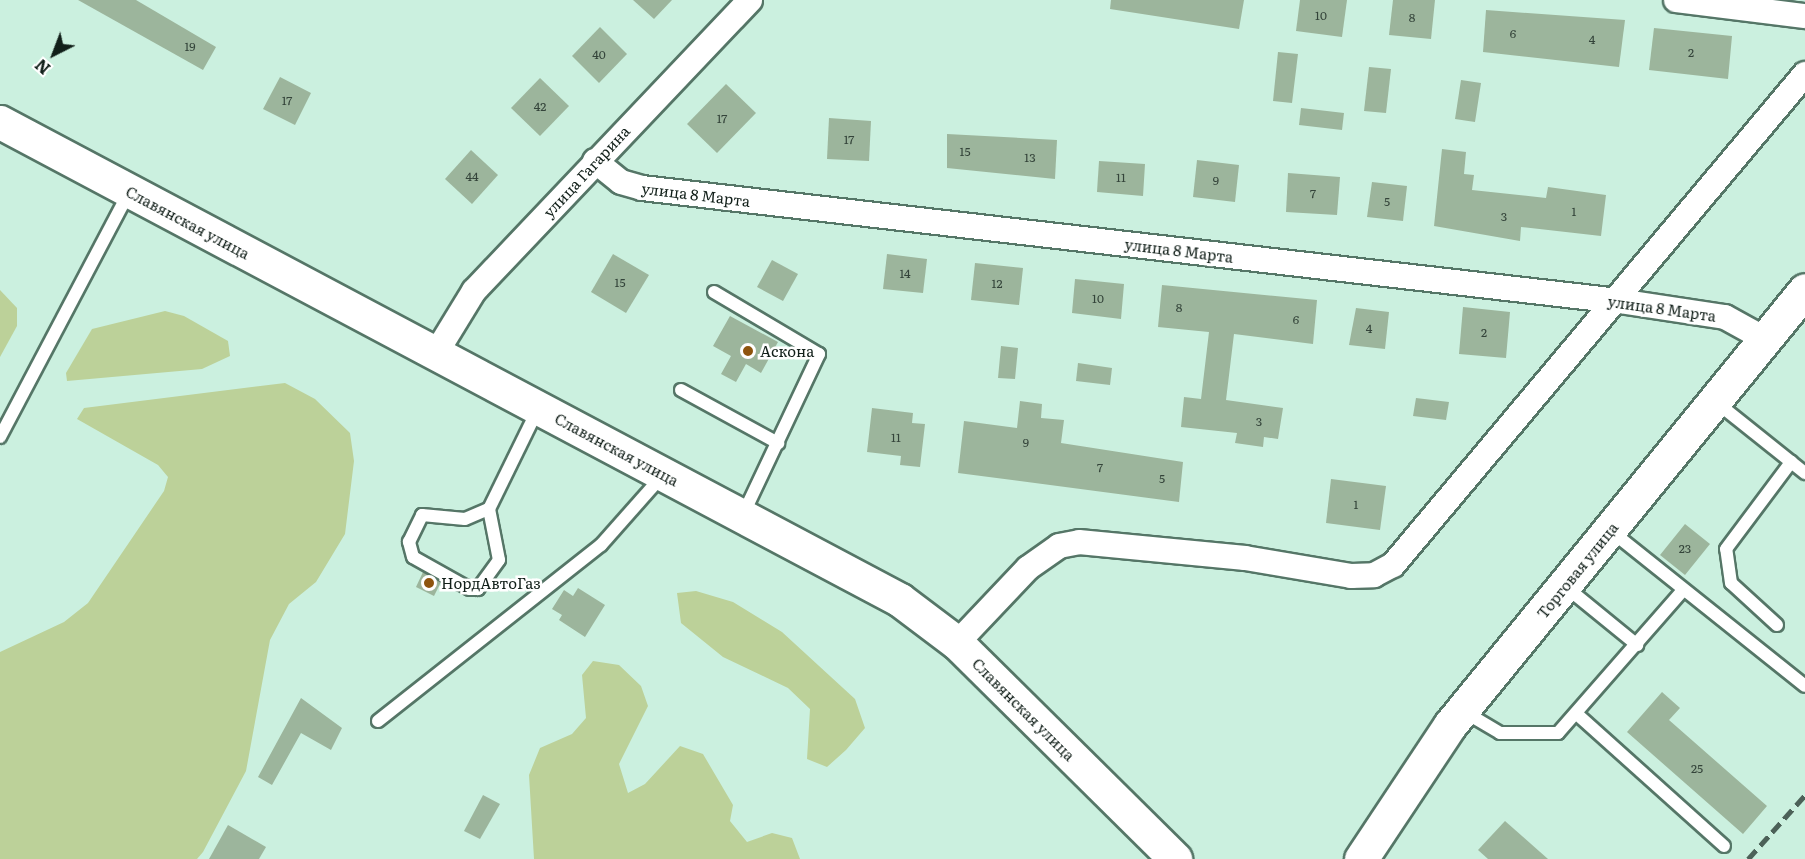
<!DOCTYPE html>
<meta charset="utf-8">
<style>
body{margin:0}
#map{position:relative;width:1805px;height:859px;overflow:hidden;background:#cbf0df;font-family:Literata,serif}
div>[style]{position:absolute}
.green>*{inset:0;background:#bcd199}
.building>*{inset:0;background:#9cb59c}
.roads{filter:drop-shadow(2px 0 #557667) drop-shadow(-2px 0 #557667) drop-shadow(0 2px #557667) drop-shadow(0 -2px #557667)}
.lane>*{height:12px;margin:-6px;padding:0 6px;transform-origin:6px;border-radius:6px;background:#fff}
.street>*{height:24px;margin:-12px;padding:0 12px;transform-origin:12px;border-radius:12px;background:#fff}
.secondary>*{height:33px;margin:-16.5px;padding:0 16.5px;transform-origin:16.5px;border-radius:16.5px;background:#fff}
.rail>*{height:4.5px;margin-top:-2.25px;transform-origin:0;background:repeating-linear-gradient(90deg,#4c6158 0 12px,transparent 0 18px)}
.dots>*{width:16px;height:16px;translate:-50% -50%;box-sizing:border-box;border:3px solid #fff;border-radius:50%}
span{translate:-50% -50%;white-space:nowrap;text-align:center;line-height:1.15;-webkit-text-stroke:5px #fff;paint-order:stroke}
.number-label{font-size:12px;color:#34443a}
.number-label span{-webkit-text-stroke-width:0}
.street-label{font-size:15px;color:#111f19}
.poi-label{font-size:15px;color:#111f19}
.left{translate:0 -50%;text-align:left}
.north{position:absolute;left:24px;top:24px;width:60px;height:60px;-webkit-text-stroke:4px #fff;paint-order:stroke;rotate:222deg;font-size:16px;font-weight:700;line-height:24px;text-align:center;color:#111f19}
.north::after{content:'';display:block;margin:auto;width:21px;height:27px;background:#111f19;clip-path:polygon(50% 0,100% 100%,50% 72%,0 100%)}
</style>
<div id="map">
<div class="green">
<i style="clip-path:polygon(0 290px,17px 308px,17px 326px,0 357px)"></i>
<i style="clip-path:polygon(165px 311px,184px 316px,228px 341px,230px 356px,202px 369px,67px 381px,66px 373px,92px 329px)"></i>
<i style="clip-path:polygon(285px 383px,315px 399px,350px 433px,354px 461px,345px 534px,316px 582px,289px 604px,270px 640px,246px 771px,203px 852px,197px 859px,0 859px,0 652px,64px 622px,88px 603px,164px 491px,168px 477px,158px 465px,77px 419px,84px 408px)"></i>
<i style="clip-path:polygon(696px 591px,733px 602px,782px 632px,855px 699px,865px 728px,846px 750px,827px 767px,807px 759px,810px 709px,788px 688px,723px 657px,681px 623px,677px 593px)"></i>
<i style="clip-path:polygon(593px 661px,619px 665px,641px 686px,648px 706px,619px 764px,628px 793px,645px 784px,680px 746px,703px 754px,733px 805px,730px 821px,747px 842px,772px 833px,792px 838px,800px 859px,534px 859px,529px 775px,540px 748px,572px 734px,586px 718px,582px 675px)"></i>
</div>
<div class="building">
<i style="clip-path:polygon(78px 0,136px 0,216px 47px,203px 70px)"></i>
<i style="clip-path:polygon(633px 0,672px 0,654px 19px)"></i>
<i style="clip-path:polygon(1111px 0,1244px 0,1239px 29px,1110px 9px)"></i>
<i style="clip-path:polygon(1300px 0,1347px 0,1342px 37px,1296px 31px)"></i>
<i style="clip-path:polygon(1393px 0,1435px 0,1431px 39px,1389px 35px)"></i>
<i style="clip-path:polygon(1486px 10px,1625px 20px,1619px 67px,1483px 52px)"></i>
<i style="clip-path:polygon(600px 27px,627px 54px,599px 83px,572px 56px)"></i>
<i style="clip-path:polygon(1654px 28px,1732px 36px,1728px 79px,1649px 70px)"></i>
<i style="clip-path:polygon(1278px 52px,1298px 54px,1292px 103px,1273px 101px)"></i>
<i style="clip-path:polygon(1369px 67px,1391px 69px,1386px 113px,1364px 111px)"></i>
<i style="clip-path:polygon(280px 77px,311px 93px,295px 125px,263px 109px)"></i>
<i style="clip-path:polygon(540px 78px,569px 106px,540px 136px,511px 108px)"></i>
<i style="clip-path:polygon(1461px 80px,1481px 83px,1475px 122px,1455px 119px)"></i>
<i style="clip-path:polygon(726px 84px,756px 113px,717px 153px,687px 124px)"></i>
<i style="clip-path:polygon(1301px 108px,1344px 113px,1342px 130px,1299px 125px)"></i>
<i style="clip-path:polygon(829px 118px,871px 121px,869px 161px,827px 159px)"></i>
<i style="clip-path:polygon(947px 134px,1057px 140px,1055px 179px,947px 168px)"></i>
<i style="clip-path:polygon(1442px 149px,1466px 152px,1464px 174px,1474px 175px,1472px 190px,1546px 198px,1548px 187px,1606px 195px,1601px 236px,1521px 227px,1520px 241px,1434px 226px)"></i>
<i style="clip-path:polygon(471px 150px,498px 175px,472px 204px,445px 179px)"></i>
<i style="clip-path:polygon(1197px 160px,1239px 165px,1235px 202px,1193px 197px)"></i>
<i style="clip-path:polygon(1099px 161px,1145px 164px,1143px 196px,1097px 192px)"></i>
<i style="clip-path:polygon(1288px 173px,1340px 177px,1337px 215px,1286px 212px)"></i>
<i style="clip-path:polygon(1372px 182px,1407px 186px,1403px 221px,1367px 217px)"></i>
<i style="clip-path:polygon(613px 254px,649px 275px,626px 313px,591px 292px)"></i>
<i style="clip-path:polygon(887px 254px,927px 259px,923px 293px,883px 289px)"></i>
<i style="clip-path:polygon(772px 260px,798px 274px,783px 301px,757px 287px)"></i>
<i style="clip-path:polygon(975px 263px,1023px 268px,1019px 305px,971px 300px)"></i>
<i style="clip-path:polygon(1075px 279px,1124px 284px,1121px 319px,1072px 313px)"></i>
<i style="clip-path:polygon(1162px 285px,1317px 300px,1313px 344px,1234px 334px,1226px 400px,1283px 408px,1278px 439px,1264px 437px,1263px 447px,1235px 443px,1237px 433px,1181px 427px,1184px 397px,1201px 399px,1209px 332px,1158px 327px)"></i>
<i style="clip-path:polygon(1463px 307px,1510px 312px,1506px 358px,1459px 354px)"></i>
<i style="clip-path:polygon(1356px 308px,1389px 312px,1385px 349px,1349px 345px)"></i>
<i style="clip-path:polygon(730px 316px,778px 342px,761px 373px,746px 364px,736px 382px,721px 374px,731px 356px,713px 346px)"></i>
<i style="clip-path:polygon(1001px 346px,1018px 348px,1015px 379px,998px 378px)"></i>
<i style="clip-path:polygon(1078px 363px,1112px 368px,1110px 385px,1076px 381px)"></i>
<i style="clip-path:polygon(1416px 398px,1449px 402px,1446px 420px,1413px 416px)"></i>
<i style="clip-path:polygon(1020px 401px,1042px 404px,1041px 418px,1064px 420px,1061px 443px,1183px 462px,1179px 502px,958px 473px,964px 421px,1017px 428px)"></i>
<i style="clip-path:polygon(872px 408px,913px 413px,912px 423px,925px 424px,920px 467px,900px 465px,901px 456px,867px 452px)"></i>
<i style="clip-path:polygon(1331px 479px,1386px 486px,1380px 530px,1326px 523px)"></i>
<i style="clip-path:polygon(1685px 524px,1710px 544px,1685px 575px,1660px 555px)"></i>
<i style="clip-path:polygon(423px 572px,441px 582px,434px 596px,416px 587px)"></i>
<i style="clip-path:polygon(578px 588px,605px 605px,585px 637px,559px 620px,562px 615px,552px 609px,564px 590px,573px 596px)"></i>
<i style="clip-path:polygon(1662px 692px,1680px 708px,1669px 720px,1767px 806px,1743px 834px,1627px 732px)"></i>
<i style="clip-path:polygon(301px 698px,342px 728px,331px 750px,301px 733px,272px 785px,258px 777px)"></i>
<i style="clip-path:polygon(483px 795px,500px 804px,480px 839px,464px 831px)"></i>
<i style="clip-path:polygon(1505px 821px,1548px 859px,1488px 859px,1478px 850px)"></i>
<i style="clip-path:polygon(228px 825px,266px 847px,259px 859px,209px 859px)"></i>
</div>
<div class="roads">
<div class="lane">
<i style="left:714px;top:292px;width:122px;rotate:30.6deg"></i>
<i style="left:819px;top:354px;width:178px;rotate:115.3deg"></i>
<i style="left:681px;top:390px;width:111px;rotate:28.7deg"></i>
<i style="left:1716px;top:402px;width:114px;rotate:38.6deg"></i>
<i style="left:0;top:437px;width:277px;rotate:-62.2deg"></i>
<i style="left:489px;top:509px;width:52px;rotate:78.9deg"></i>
<i style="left:499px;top:560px;width:36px;rotate:126deg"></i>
<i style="left:478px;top:589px;width:8px;rotate:180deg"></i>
<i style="left:470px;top:589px;width:65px;rotate:-150.7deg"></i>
<i style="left:413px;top:557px;width:16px;rotate:-105deg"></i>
<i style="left:409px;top:542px;width:30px;rotate:-64deg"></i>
<i style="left:422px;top:515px;width:43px;rotate:5.3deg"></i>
<i style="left:465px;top:519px;width:26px;rotate:-23deg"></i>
<i style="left:489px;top:509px;width:111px;rotate:-63.9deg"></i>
<i style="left:1611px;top:531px;width:248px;rotate:38.6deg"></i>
<i style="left:1566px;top:587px;width:92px;rotate:39.2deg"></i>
<i style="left:1777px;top:625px;width:62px;rotate:-137.6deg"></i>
<i style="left:1731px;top:583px;width:34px;rotate:-98deg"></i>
<i style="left:1726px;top:549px;width:109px;rotate:-53.2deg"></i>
<i style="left:1463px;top:711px;width:43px;rotate:30.7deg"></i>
<i style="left:1500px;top:733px;width:58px"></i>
<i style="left:1558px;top:733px;width:190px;rotate:-48.8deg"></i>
<i style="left:1578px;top:715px;width:196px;rotate:41.9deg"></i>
<i style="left:378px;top:721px;width:284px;rotate:-38.3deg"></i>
<i style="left:601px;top:545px;width:94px;rotate:-48.5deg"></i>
</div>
<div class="street">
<i style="left:1676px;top:0;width:130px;rotate:7.1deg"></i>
<i style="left:595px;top:161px;width:33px;rotate:39deg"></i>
<i style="left:621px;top:182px;width:22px;rotate:16deg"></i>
<i style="left:642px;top:188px;width:984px;rotate:6.6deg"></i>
<i style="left:1619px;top:301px;width:107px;rotate:8.6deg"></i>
<i style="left:1725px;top:317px;width:46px;rotate:28.8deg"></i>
<i style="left:436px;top:353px;width:73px;rotate:-58.5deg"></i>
<i style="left:474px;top:291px;width:401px;rotate:-46.5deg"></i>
<i style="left:957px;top:643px;width:103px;rotate:-46.6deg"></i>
<i style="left:1028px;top:568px;width:38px;rotate:-35deg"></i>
<i style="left:1059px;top:546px;width:20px;rotate:-11deg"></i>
<i style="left:1079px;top:542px;width:167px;rotate:5.5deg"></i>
<i style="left:1245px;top:558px;width:108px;rotate:9.6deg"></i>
<i style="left:1351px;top:576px;width:23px;rotate:-2deg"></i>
<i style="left:1374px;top:575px;width:21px;rotate:-28deg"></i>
<i style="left:1393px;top:565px;width:641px;rotate:-50deg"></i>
</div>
<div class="secondary">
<i style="left:0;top:122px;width:1019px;rotate:27.97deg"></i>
<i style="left:900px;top:600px;width:71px;rotate:37deg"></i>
<i style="left:957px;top:643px;width:307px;rotate:44.7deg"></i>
<i style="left:1361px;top:859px;width:161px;rotate:-56.4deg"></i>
<i style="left:1450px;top:725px;width:561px;rotate:-50.78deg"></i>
</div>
</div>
<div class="rail">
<i style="left:1748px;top:859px;width:86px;rotate:-48.3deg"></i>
</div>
<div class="dots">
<i style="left:748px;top:351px;background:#8e540e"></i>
<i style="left:429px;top:583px;background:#8e540e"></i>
</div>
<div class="number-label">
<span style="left:1321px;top:16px">10</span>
<span style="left:1412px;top:18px">8</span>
<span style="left:1513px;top:34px">6</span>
<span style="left:1592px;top:40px">4</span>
<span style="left:190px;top:47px">19</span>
<span style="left:1691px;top:53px">2</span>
<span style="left:599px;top:55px">40</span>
<span style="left:287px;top:101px">17</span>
<span style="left:540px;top:107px">42</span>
<span style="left:722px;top:119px">17</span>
<span style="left:849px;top:140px">17</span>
<span style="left:965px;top:152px">15</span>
<span style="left:1030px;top:158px">13</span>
<span style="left:472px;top:177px">44</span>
<span style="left:1121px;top:178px">11</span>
<span style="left:1216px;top:181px">9</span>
<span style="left:1313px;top:194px">7</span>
<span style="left:1387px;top:202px">5</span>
<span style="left:1574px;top:212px">1</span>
<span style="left:1504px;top:217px">3</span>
<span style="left:905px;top:274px">14</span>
<span style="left:620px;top:283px">15</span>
<span style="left:997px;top:284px">12</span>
<span style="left:1098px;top:299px">10</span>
<span style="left:1179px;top:308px">8</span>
<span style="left:1296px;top:320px">6</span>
<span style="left:1369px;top:329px">4</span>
<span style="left:1484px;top:333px">2</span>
<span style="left:1259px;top:422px">3</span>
<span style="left:896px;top:438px">11</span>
<span style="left:1026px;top:443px">9</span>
<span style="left:1100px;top:468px">7</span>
<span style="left:1162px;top:479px">5</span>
<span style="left:1356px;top:505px">1</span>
<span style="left:1685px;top:549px">23</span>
<span style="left:1697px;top:769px">25</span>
</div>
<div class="street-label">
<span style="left:586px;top:171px;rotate:-47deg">улица Гагарина</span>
<span style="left:696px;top:194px;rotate:7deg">улица 8 Марта</span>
<span style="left:188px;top:222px;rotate:28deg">Славянская улица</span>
<span style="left:1179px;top:250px;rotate:7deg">улица 8 Марта</span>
<span style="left:1662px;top:308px;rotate:8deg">улица 8 Марта</span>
<span style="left:617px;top:449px;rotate:28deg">Славянская улица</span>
<span style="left:1577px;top:570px;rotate:-51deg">Торговая улица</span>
<span style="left:1024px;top:709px;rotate:45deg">Славянская улица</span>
</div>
<div class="poi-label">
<span class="left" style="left:760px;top:351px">Аскона</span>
<span class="left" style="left:441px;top:583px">НордАвтоГаз</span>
</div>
<div class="north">N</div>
</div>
